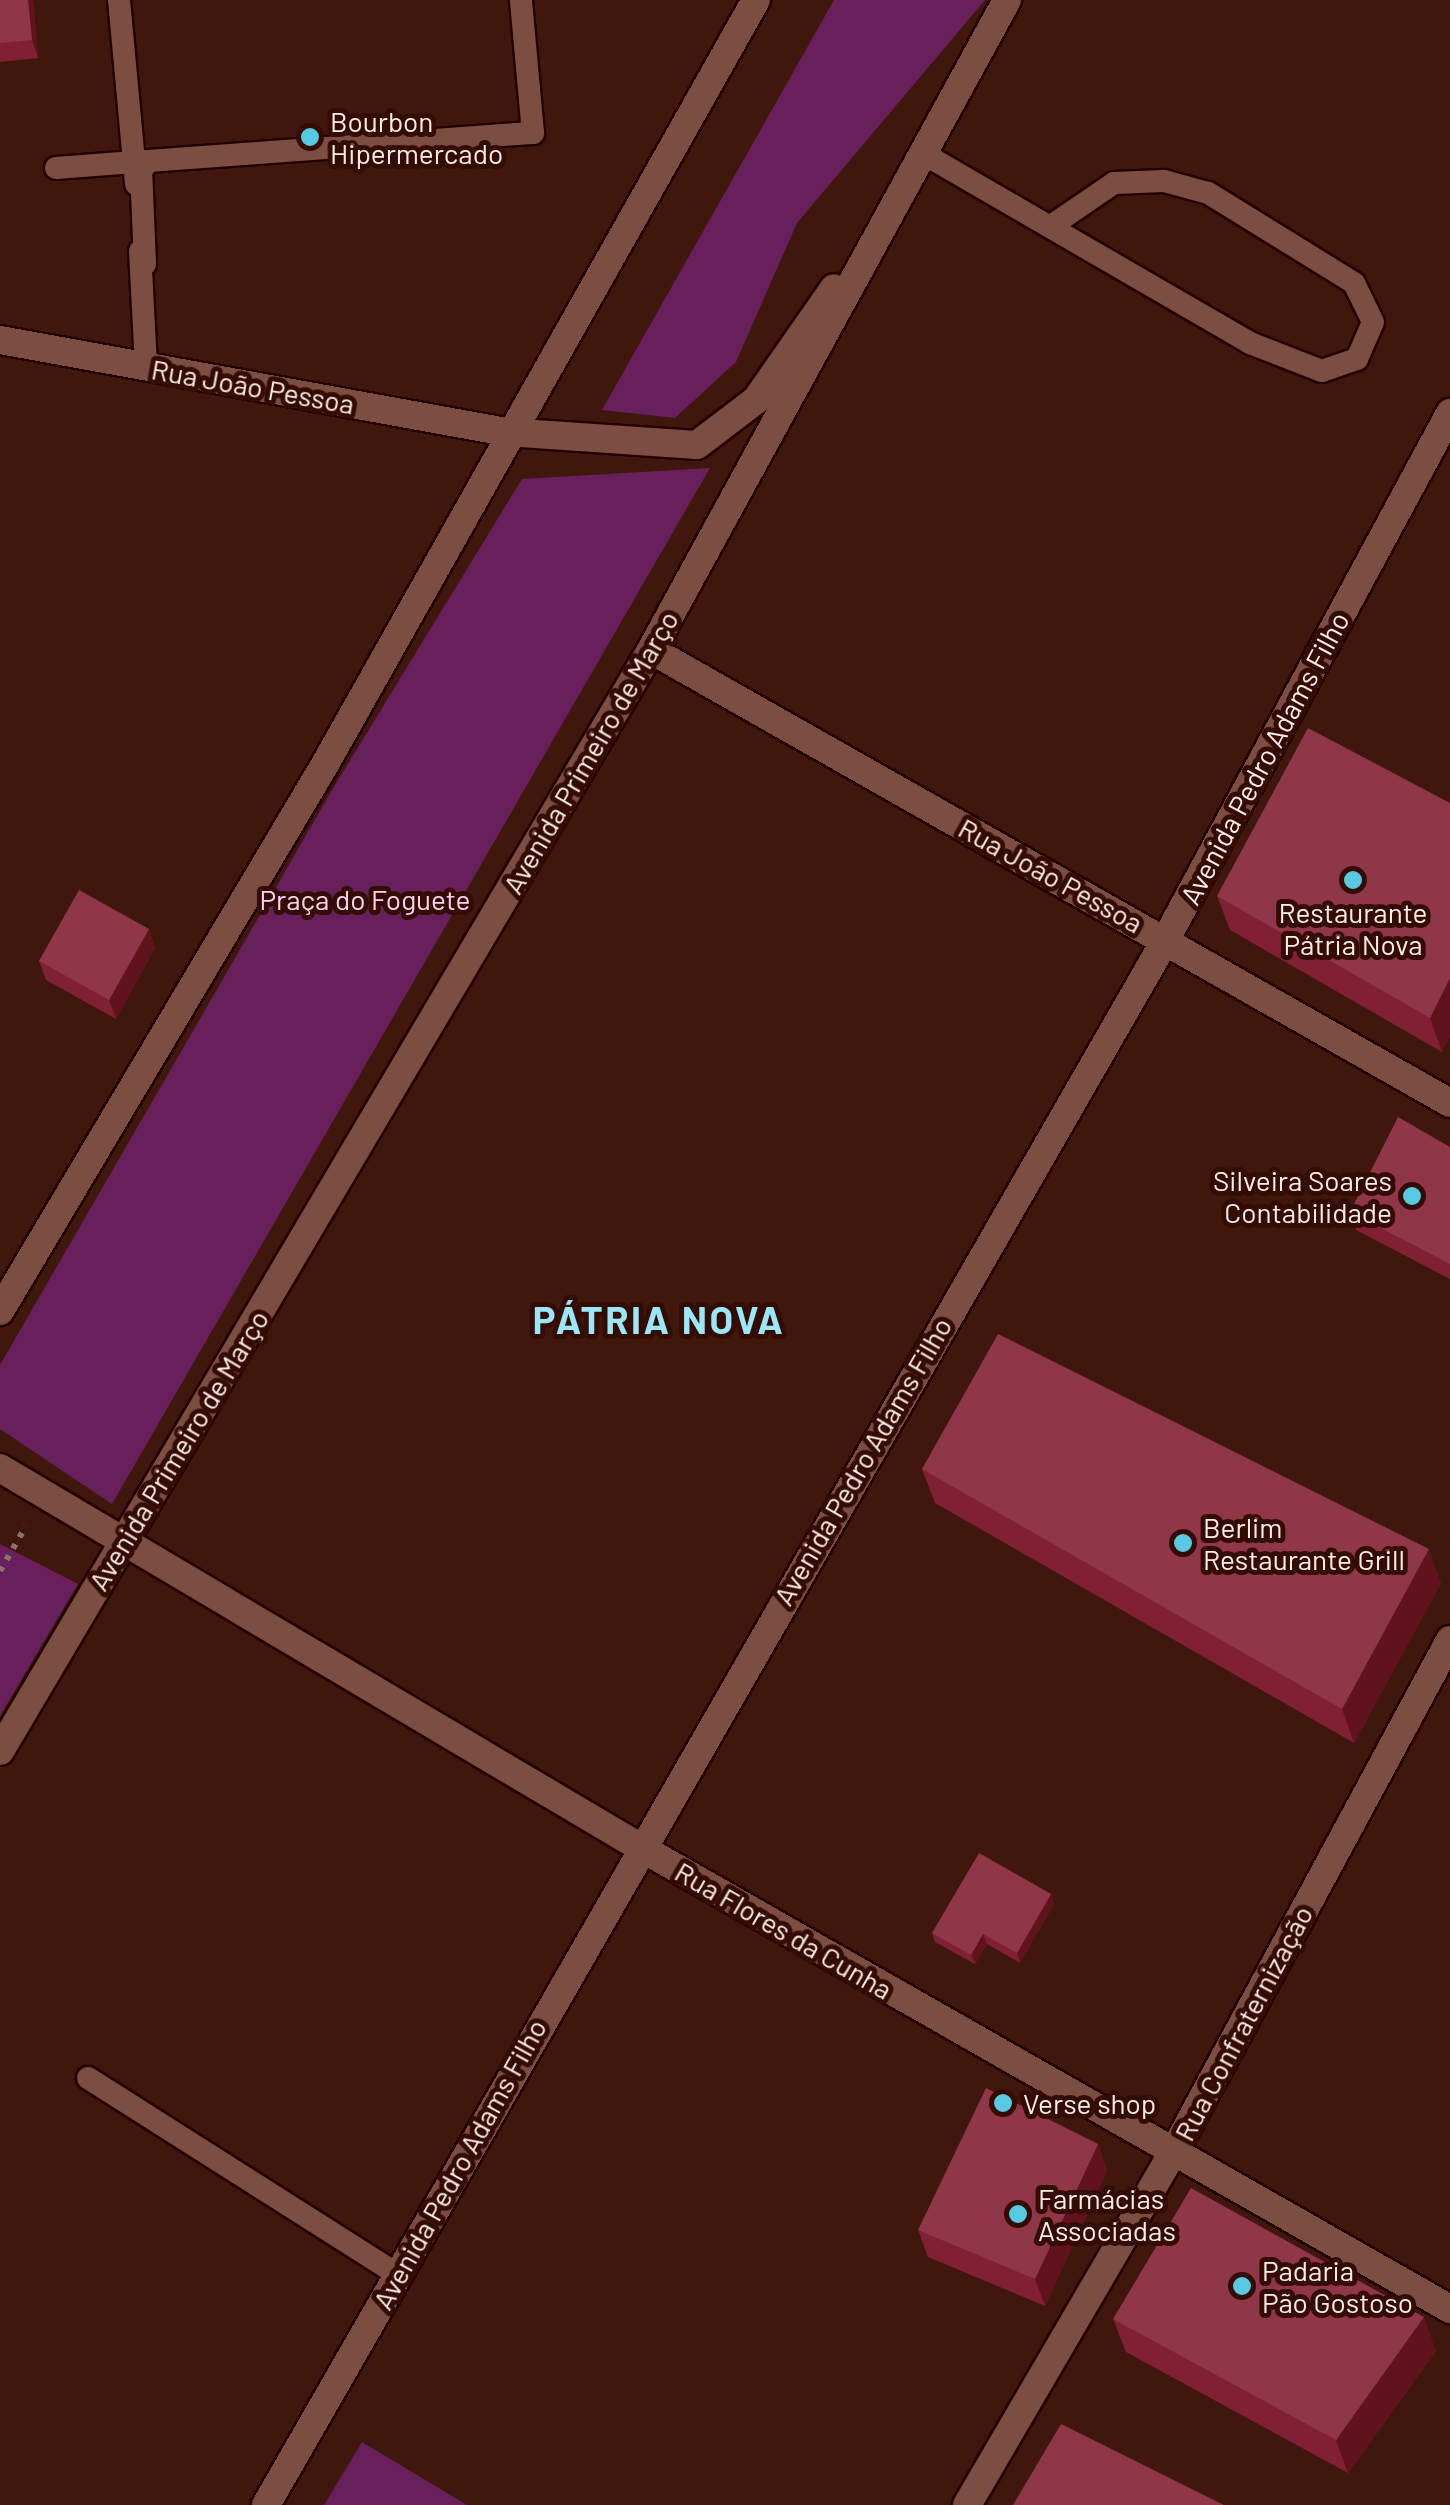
<!DOCTYPE html>
<meta charset="utf-8">
<style>
body{margin:0}
#map{position:relative;width:1450px;height:2505px;overflow:hidden;background:#3f170d;font-family:Barlow,sans-serif}
div>[style]{position:absolute}
.green>*{inset:0;background:#67205b}
.path>*{height:6px;margin-top:-3px;transform-origin:0;background:repeating-linear-gradient(90deg,#8f7169 0 5px,transparent 0 13px)}
.roads{filter:drop-shadow(2px 0 #230100) drop-shadow(-2px 0 #230100) drop-shadow(0 2px #230100) drop-shadow(0 -2px #230100)}
.service>*{height:22px;margin:-11px;padding:0 11px;transform-origin:11px;border-radius:11px;background:#7c4e42}
.minor>*{height:28px;margin:-14px;padding:0 14px;transform-origin:14px;border-radius:14px;background:#7c4e42}
.tertiary>*{height:28px;margin:-14px;padding:0 14px;transform-origin:14px;border-radius:14px;background:#7c4e42}
.secondary>*{height:28px;margin:-14px;padding:0 14px;transform-origin:14px;border-radius:14px;background:#7c4e42}
.wall>*{inset:0;background:#811f35}
.shaded-wall>*{inset:0;background:#61131d}
.building>*{inset:0;background:#8f3649}
.dots>*{width:28px;height:28px;translate:-50% -50%;box-sizing:border-box;border:5px solid #340c04;border-radius:50%}
span{translate:-50% -50%;white-space:nowrap;text-align:center;line-height:1.15;-webkit-text-stroke:10px #340c04;paint-order:stroke}
.poi-label{font-size:28px;color:#feede8}
.left{translate:0 -50%;text-align:left}
.right{translate:-100% -50%;text-align:right}
.street-label{font-size:28px;color:#feede8}
.park-label{font-size:28px;color:#fed1f3}
.district-label{font-size:38px;color:#9ae7fa;font-weight:700;letter-spacing:2.5px}
</style>
<div id="map">
<div class="green">
<i style="clip-path:polygon(834px 0,985px 0,797px 223px,736px 362px,675px 418px,602px 410px)"></i>
<i style="clip-path:polygon(710px 468px,112px 1504px,0 1429px,0 1365px,335px 785px,522px 479px)"></i>
<i style="clip-path:polygon(0 1544px,78px 1584px,0 1716px)"></i>
<i style="clip-path:polygon(362px 2442px,467px 2505px,324px 2505px)"></i>
</div>
<div class="path">
<i style="left:0;top:1571px;width:52px;rotate:-60deg"></i>
</div>
<div class="roads">
<div class="service">
<i style="left:119px;top:0;width:185px;rotate:84.7deg"></i>
<i style="left:924px;top:154px;width:377px;rotate:30.1deg"></i>
<i style="left:1250px;top:343px;width:77px;rotate:21.3deg"></i>
<i style="left:1322px;top:371px;width:37px;rotate:-19deg"></i>
<i style="left:1357px;top:359px;width:40px;rotate:-66.6deg"></i>
<i style="left:1373px;top:322px;width:43px;rotate:-116deg"></i>
<i style="left:1354px;top:283px;width:172px;rotate:-148.3deg"></i>
<i style="left:1208px;top:193px;width:46px;rotate:-164.7deg"></i>
<i style="left:1164px;top:181px;width:50px;rotate:177.7deg"></i>
<i style="left:1114px;top:183px;width:76px;rotate:145.7deg"></i>
<i style="left:56px;top:168px;width:91px;rotate:-4.4deg"></i>
<i style="left:140px;top:251px;width:116px;rotate:87deg"></i>
<i style="left:145px;top:264px;width:94px;rotate:-92.4deg"></i>
<i style="left:141px;top:170px;width:12px;rotate:-48deg"></i>
<i style="left:149px;top:161px;width:385px;rotate:-4.2deg"></i>
<i style="left:533px;top:133px;width:134px;rotate:-95.2deg"></i>
<i style="left:88px;top:2078px;width:366px;rotate:32.4deg"></i>
</div>
<div class="minor">
<i style="left:0;top:340px;width:514px;rotate:10.3deg"></i>
<i style="left:651px;top:650px;width:918px;rotate:29.55deg"></i>
<i style="left:1173px;top:2153px;width:583px;rotate:-61.63deg"></i>
</div>
<div class="tertiary">
<i style="left:967px;top:2505px;width:408px;rotate:-59.7deg"></i>
</div>
<div class="secondary">
<i style="left:506px;top:432px;width:191px;rotate:3.9deg"></i>
<i style="left:697px;top:445px;width:74px;rotate:-37.3deg"></i>
<i style="left:756px;top:400px;width:136px;rotate:-55.1deg"></i>
<i style="left:0;top:1311px;width:634px;rotate:-59.27deg"></i>
<i style="left:324px;top:766px;width:879px;rotate:-60.58deg"></i>
<i style="left:0;top:1468px;width:742px;rotate:30.65deg"></i>
<i style="left:638px;top:1846px;width:935px;rotate:29.69deg"></i>
<i style="left:0;top:1751px;width:1279px;rotate:-59.4deg"></i>
<i style="left:651px;top:650px;width:741px;rotate:-61.29deg"></i>
<i style="left:266px;top:2505px;width:1806px;rotate:-60.11deg"></i>
<i style="left:1166px;top:939px;width:598px;rotate:-61.63deg"></i>
</div>
</div>
<div class="wall">
<i style="clip-path:polygon(0 0,33px 0,38px 58px,0 62px)"></i>
<i style="clip-path:polygon(1450px 803px,1450px 1036px,1442px 1052px,1230px 930px,1217px 896px)"></i>
<i style="clip-path:polygon(149px 929px,155px 948px,116px 1019px,46px 980px,39px 961px)"></i>
<i style="clip-path:polygon(1450px 1147px,1450px 1279px,1356px 1230px,1350px 1212px)"></i>
<i style="clip-path:polygon(922px 1469px,1441px 1583px,1354px 1743px,935px 1503px)"></i>
<i style="clip-path:polygon(1051px 1894px,1054px 1904px,1020px 1963px,987px 1944px,975px 1964px,935px 1942px,932px 1933px)"></i>
<i style="clip-path:polygon(1098px 2144px,1107px 2171px,1045px 2306px,928px 2257px,918px 2230px)"></i>
<i style="clip-path:polygon(1113px 2319px,1436px 2351px,1348px 2473px,1126px 2352px)"></i>
</div>
<div class="shaded-wall">
<i style="clip-path:polygon(28px 0,33px 0,38px 58px,32px 40px)"></i>
<i style="clip-path:polygon(149px 929px,155px 948px,116px 1019px,109px 1000px)"></i>
<i style="clip-path:polygon(1450px 978px,1450px 1036px,1442px 1052px,1430px 1018px)"></i>
<i style="clip-path:polygon(1429px 1549px,1441px 1583px,1354px 1743px,1342px 1709px)"></i>
<i style="clip-path:polygon(1051px 1894px,1054px 1904px,1020px 1963px,1017px 1953px)"></i>
<i style="clip-path:polygon(983px 1934px,987px 1944px,975px 1964px,971px 1955px)"></i>
<i style="clip-path:polygon(1098px 2144px,1107px 2171px,1045px 2306px,1035px 2279px)"></i>
<i style="clip-path:polygon(1424px 2317px,1436px 2351px,1348px 2473px,1336px 2440px)"></i>
</div>
<div class="building">
<i style="clip-path:polygon(0 0,28px 0,32px 40px,0 43px)"></i>
<i style="clip-path:polygon(1308px 728px,1450px 803px,1450px 978px,1430px 1018px,1217px 896px)"></i>
<i style="clip-path:polygon(79px 890px,149px 929px,109px 1000px,39px 961px)"></i>
<i style="clip-path:polygon(1398px 1117px,1450px 1147px,1450px 1264px,1350px 1212px)"></i>
<i style="clip-path:polygon(998px 1334px,1429px 1549px,1342px 1709px,922px 1469px)"></i>
<i style="clip-path:polygon(979px 1853px,1051px 1894px,1017px 1953px,983px 1934px,971px 1955px,932px 1933px)"></i>
<i style="clip-path:polygon(986px 2088px,1098px 2144px,1035px 2279px,918px 2230px)"></i>
<i style="clip-path:polygon(1191px 2188px,1424px 2317px,1336px 2440px,1113px 2319px)"></i>
<i style="clip-path:polygon(1061px 2424px,1224px 2505px,1013px 2505px)"></i>
</div>
<div class="dots">
<i style="left:310px;top:137px;background:#57c9e3"></i>
<i style="left:1353px;top:880px;background:#57c9e3"></i>
<i style="left:1412px;top:1196px;background:#57c9e3"></i>
<i style="left:1183px;top:1543px;background:#57c9e3"></i>
<i style="left:1003px;top:2103px;background:#57c9e3"></i>
<i style="left:1018px;top:2214px;background:#57c9e3"></i>
<i style="left:1242px;top:2286px;background:#57c9e3"></i>
</div>
<div class="poi-label">
<span class="left" style="left:330px;top:137px">Bourbon<br>Hipermercado</span>
<span style="left:1353px;top:928px">Restaurante<br>Pátria Nova</span>
<span class="right" style="left:1392px;top:1196px">Silveira Soares<br>Contabilidade</span>
<span class="left" style="left:1203px;top:1543px">Berlim<br>Restaurante Grill</span>
<span class="left" style="left:1023px;top:2103px">Verse shop</span>
<span class="left" style="left:1038px;top:2214px">Farmácias<br>Associadas</span>
<span class="left" style="left:1262px;top:2286px">Padaria<br>Pão Gostoso</span>
</div>
<div class="street-label">
<span style="left:253px;top:386px;rotate:10deg">Rua João Pessoa</span>
<span style="left:590px;top:752px;rotate:-60deg">Avenida Primeiro de Março</span>
<span style="left:1264px;top:758px;rotate:-62deg">Avenida Pedro Adams Filho</span>
<span style="left:1051px;top:875px;rotate:29deg">Rua João Pessoa</span>
<span style="left:178px;top:1450px;rotate:-59deg">Avenida Primeiro de Março</span>
<span style="left:862px;top:1461px;rotate:-60deg">Avenida Pedro Adams Filho</span>
<span style="left:784px;top:1930px;rotate:30deg">Rua Flores da Cunha</span>
<span style="left:1243px;top:2023px;rotate:-62deg">Rua Confraternização</span>
<span style="left:459px;top:2164px;rotate:-61deg">Avenida Pedro Adams Filho</span>
</div>
<div class="park-label">
<span style="left:365px;top:899px">Praça do Foguete</span>
</div>
<div class="district-label">
<span style="left:659px;top:1320px">PÁTRIA NOVA</span>
</div>
</div>
